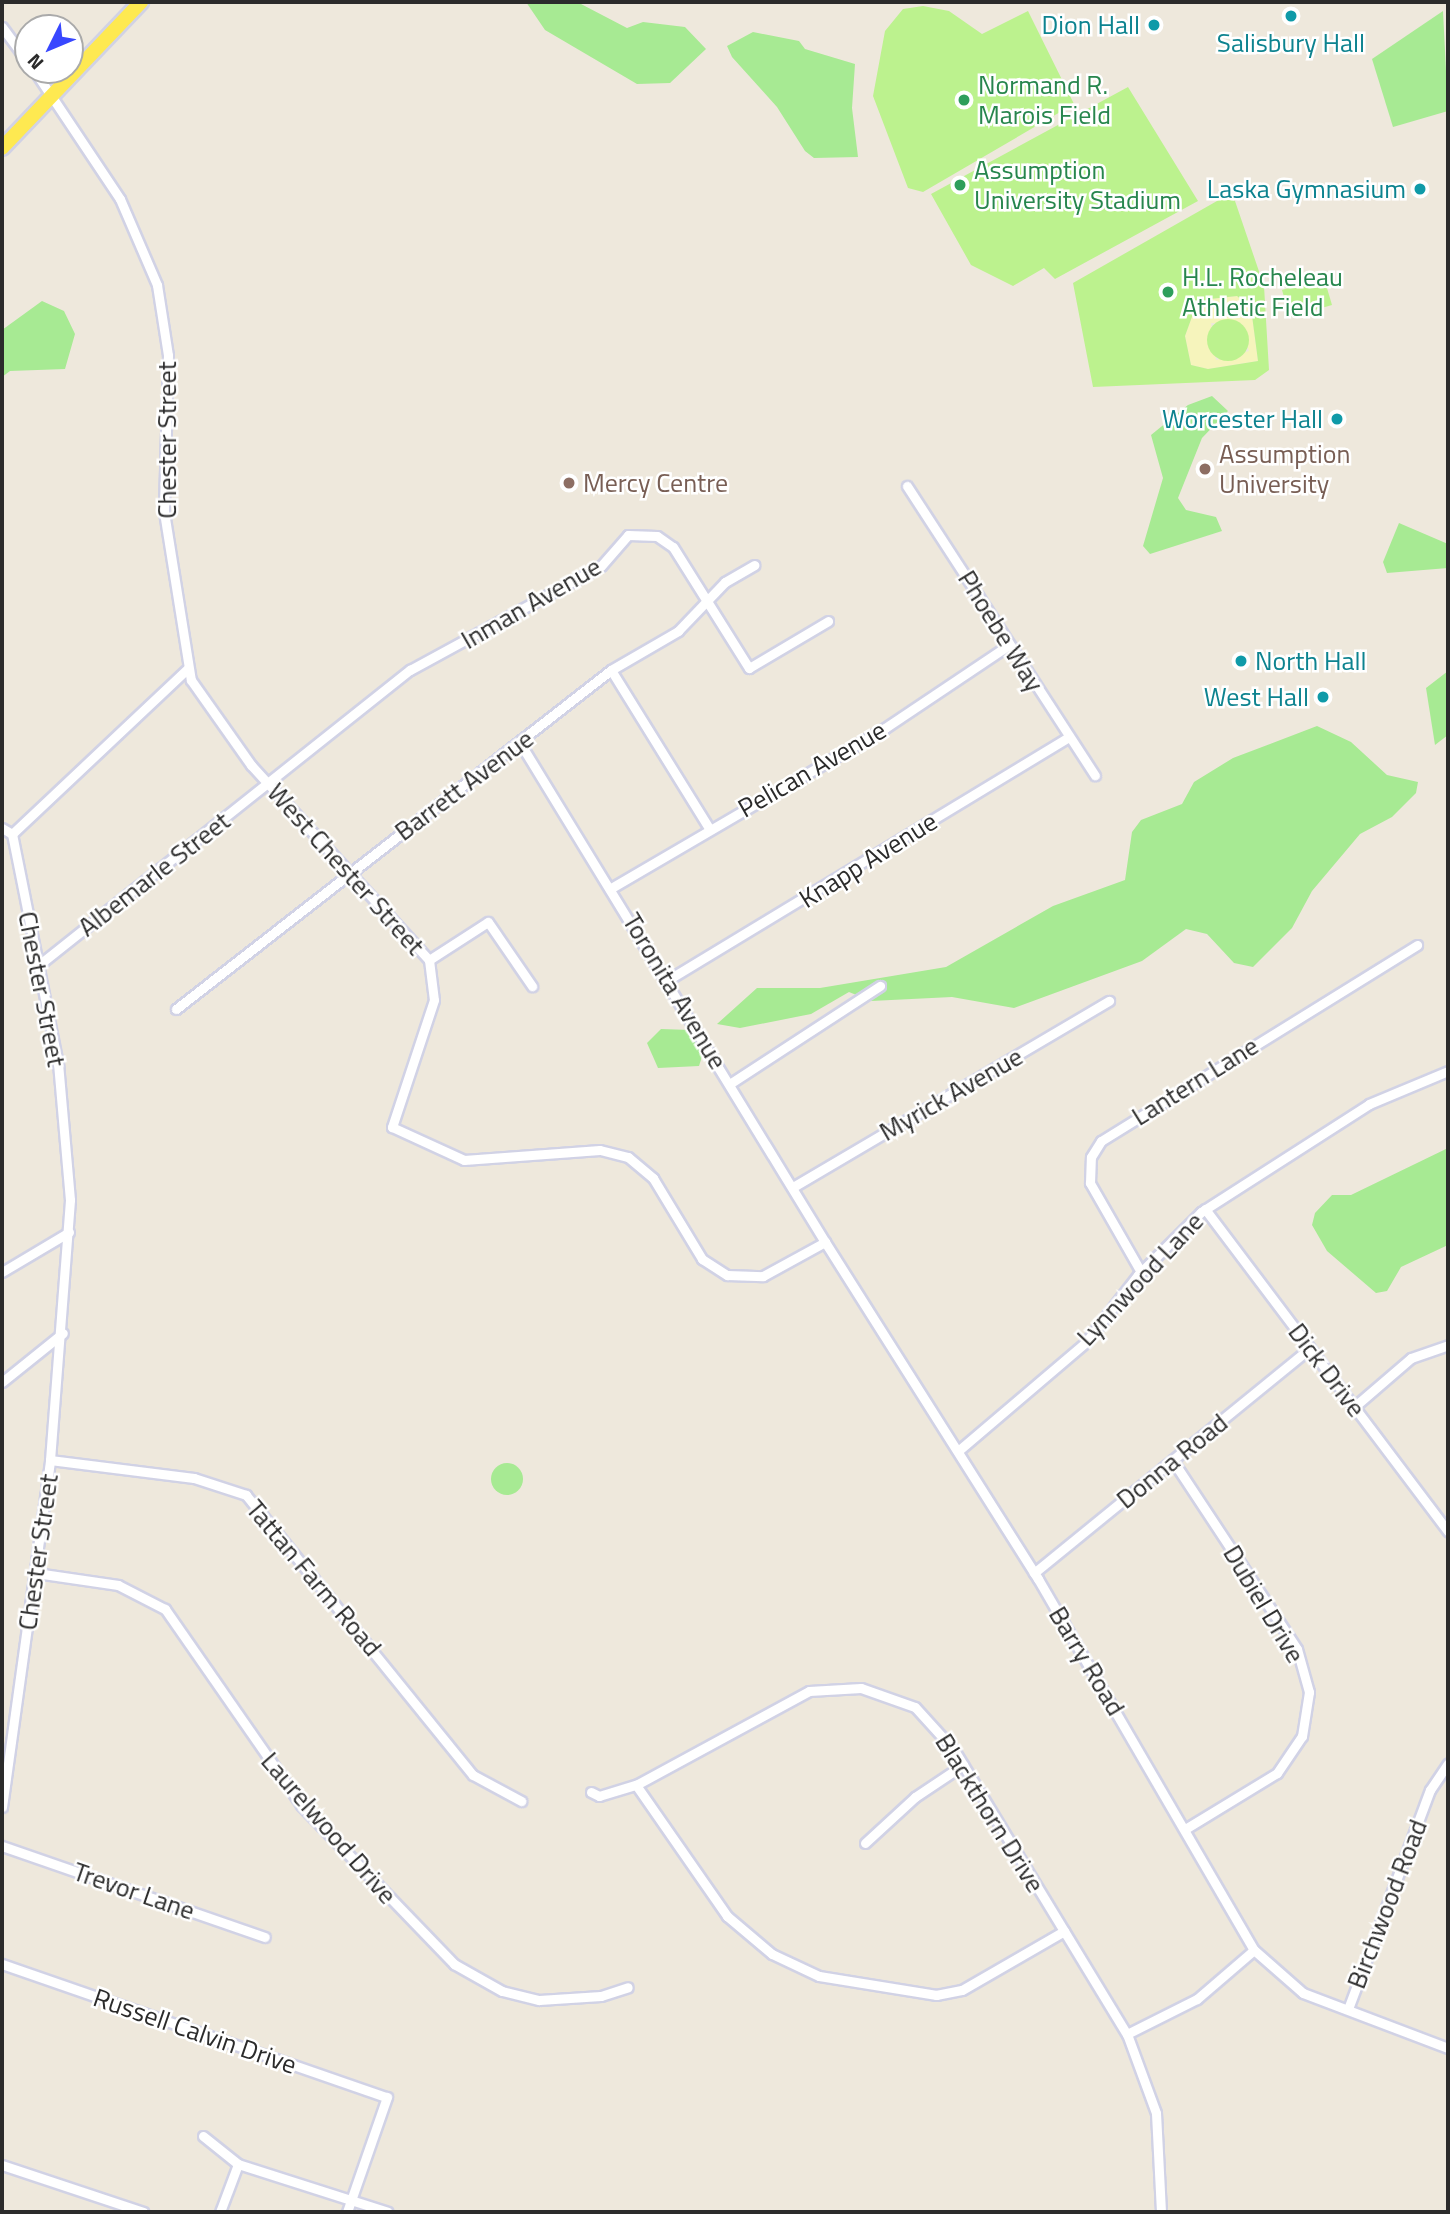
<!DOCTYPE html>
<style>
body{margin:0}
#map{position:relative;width:1450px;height:2214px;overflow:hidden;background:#eee8dc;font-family:"Titillium Web",sans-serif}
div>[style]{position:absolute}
.green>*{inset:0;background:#a7ea93}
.round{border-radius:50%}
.sand>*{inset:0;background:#f6f4bc}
.pitch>*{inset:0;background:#bcf28e}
.roads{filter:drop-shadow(2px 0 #d1d2e5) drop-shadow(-2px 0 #d1d2e5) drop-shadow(0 2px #d1d2e5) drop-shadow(0 -2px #d1d2e5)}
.minor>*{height:9px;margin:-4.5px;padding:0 4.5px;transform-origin:4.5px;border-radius:4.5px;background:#fff}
.primary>*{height:14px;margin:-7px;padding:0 7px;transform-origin:7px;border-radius:7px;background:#fee951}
.dots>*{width:19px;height:19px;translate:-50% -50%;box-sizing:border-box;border:4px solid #fff;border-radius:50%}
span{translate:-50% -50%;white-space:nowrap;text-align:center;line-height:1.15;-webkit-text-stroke:5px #fff;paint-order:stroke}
.culture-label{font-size:26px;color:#0d838f}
.right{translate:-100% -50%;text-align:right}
.left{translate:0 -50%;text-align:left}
.leisure-label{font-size:26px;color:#27864d}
.street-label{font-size:26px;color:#2b2b2b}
.education-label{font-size:26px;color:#785e54}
.frame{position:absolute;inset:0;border:4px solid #2b2b2b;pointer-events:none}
.north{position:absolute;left:14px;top:14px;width:70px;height:70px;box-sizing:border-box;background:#fff;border:2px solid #aaa;border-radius:50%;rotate:227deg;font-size:19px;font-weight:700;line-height:28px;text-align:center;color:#2b2b2b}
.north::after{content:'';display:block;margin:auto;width:24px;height:32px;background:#3847ff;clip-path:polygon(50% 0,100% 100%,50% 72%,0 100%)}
</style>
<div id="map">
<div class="green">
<i style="clip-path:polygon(526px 2px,581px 4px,627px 28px,643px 22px,685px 27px,706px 49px,670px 83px,637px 84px,545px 30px)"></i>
<i style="clip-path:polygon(1443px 11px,1448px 111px,1393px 127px,1372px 59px)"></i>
<i style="clip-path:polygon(753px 32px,799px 41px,805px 49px,855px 64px,852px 108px,858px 157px,814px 158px,805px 151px,777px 107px,732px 57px,727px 46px)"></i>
<i style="clip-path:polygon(42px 301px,64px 311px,75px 334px,65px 369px,10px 371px,2px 377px,2px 330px)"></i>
<i style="clip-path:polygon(1212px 396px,1228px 411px,1202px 438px,1178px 498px,1186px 510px,1216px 517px,1222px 531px,1150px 554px,1143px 546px,1163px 478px,1151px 435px,1188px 405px)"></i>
<i style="clip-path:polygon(1399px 523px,1448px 544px,1448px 568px,1387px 573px,1383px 562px)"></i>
<i style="clip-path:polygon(1448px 671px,1448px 735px,1435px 745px,1426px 688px)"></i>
<i style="clip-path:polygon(1317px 726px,1351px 742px,1387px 775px,1418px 782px,1416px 793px,1392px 817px,1360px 834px,1312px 891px,1292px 928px,1253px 967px,1234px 963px,1207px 934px,1186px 929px,1142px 961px,1014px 1008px,952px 997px,871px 1001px,849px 992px,811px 1014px,740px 1028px,717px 1024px,757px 988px,820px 988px,946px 967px,1053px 906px,1125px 880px,1132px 832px,1141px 820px,1182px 804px,1194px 782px,1233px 758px)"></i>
<i style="clip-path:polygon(661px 1029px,690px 1030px,703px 1053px,699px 1066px,658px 1068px,647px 1043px)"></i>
<i style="clip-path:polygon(1448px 1148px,1448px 1245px,1401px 1267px,1387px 1291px,1376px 1293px,1327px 1251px,1312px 1225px,1315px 1213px,1332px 1195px,1351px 1195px)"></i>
<i class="round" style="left:491px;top:1463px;width:32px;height:32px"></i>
</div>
<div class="sand">
<i style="clip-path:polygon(evenodd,1237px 296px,1251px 308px,1258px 361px,1208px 369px,1191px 365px,1185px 336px,1193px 314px,1210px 299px,1237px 296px,1211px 323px,1239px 324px,1249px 351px,1216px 360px,1211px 323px)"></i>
</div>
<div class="pitch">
<i style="clip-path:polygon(923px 6px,949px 11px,982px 34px,1028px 11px,1074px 104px,923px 192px,908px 188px,873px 96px,885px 31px,903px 9px)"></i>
<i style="clip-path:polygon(1128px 87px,1198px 201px,1055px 279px,1044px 268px,1013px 286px,971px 265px,931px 194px)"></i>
<i style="clip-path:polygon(evenodd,1224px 197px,1235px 201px,1264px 286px,1269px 370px,1255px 380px,1093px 387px,1073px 283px,1224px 197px,1237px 296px,1251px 308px,1258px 361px,1208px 369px,1191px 365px,1185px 336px,1193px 314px,1210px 299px,1237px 296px)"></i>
<i style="clip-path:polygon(1324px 278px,1332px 305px,1290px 317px,1282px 290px)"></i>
<i class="round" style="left:1207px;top:319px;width:42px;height:42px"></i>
</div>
<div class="roads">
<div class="minor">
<i style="left:2px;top:27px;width:44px;rotate:53.4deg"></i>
<i style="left:34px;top:70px;width:155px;rotate:56.3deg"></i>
<i style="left:120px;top:199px;width:94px;rotate:66.7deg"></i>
<i style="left:157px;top:285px;width:71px;rotate:81.1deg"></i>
<i style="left:168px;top:355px;width:157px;rotate:91.5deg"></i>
<i style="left:164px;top:512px;width:170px;rotate:80.9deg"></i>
<i style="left:191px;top:680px;width:104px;rotate:54.8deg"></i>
<i style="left:251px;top:765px;width:264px;rotate:47.6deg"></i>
<i style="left:429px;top:960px;width:40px;rotate:82.9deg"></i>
<i style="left:434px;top:1000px;width:134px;rotate:108.3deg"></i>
<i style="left:392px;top:1127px;width:79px;rotate:24.6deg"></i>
<i style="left:464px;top:1160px;width:136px;rotate:-4.2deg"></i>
<i style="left:600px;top:1150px;width:29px;rotate:14deg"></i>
<i style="left:628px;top:1157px;width:33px;rotate:40deg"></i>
<i style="left:653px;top:1178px;width:95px;rotate:58.8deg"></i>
<i style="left:702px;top:1259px;width:30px;rotate:33deg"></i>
<i style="left:727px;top:1275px;width:36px;rotate:2deg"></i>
<i style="left:763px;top:1276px;width:71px;rotate:-28.7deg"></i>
<i style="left:825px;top:1242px;width:399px;rotate:57.7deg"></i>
<i style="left:1038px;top:1579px;width:429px;rotate:59.8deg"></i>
<i style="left:1254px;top:1950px;width:65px;rotate:41.3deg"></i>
<i style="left:1303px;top:1993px;width:155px;rotate:20.8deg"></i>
<i style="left:907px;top:486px;width:345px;rotate:57deg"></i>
<i style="left:611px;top:670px;width:186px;rotate:58.2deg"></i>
<i style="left:520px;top:743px;width:585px;rotate:58.57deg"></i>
<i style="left:2px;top:828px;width:12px;rotate:31deg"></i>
<i style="left:12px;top:834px;width:241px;rotate:-43.3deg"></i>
<i style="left:613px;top:887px;width:315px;rotate:-30.3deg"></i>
<i style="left:885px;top:728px;width:149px;rotate:-33.8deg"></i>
<i style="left:429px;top:960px;width:70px;rotate:-32.8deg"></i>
<i style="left:488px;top:922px;width:78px;rotate:55.5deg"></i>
<i style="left:40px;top:964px;width:473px;rotate:-38.5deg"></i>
<i style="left:410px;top:670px;width:217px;rotate:-28.6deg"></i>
<i style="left:601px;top:566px;width:41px;rotate:-48.9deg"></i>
<i style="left:628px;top:535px;width:29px;rotate:2deg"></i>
<i style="left:657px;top:536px;width:19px;rotate:35deg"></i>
<i style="left:673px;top:547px;width:143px;rotate:57.9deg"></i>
<i style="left:749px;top:668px;width:92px;rotate:-30.7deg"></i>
<i style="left:666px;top:981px;width:470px;rotate:-31.2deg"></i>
<i style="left:176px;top:1009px;width:551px;rotate:-37.93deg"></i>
<i style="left:611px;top:670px;width:78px;rotate:-30.2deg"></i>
<i style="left:678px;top:631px;width:68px;rotate:-46.2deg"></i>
<i style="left:725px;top:582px;width:34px;rotate:-30deg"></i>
<i style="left:731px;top:1083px;width:178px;rotate:-33.1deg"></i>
<i style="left:793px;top:1187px;width:367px;rotate:-30.5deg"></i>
<i style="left:1205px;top:1209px;width:404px;rotate:53deg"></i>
<i style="left:2px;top:1272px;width:78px;rotate:-30.8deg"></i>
<i style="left:1141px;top:1272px;width:103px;rotate:-119.8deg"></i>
<i style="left:1090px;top:1183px;width:26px;rotate:-88deg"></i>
<i style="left:1091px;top:1157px;width:19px;rotate:-58deg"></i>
<i style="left:1101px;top:1141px;width:372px;rotate:-31.8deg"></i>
<i style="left:2px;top:1382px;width:78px;rotate:-38.8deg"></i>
<i style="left:1354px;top:1407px;width:75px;rotate:-40.7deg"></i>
<i style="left:1411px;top:1358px;width:39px;rotate:-19deg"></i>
<i style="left:958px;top:1451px;width:168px;rotate:-40.4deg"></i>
<i style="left:1086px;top:1342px;width:85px;rotate:-52.2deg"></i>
<i style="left:1138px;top:1275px;width:89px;rotate:-45deg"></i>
<i style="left:1201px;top:1212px;width:200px;rotate:-32.7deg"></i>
<i style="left:1369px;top:1104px;width:86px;rotate:-22.7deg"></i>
<i style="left:50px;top:1460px;width:145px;rotate:7.1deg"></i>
<i style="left:194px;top:1478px;width:55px;rotate:18.1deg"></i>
<i style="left:246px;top:1495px;width:360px;rotate:51deg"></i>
<i style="left:473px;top:1775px;width:55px;rotate:28.4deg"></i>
<i style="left:1173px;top:1461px;width:225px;rotate:56.6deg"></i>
<i style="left:1297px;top:1649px;width:45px;rotate:74.4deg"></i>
<i style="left:1309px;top:1692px;width:45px;rotate:99deg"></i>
<i style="left:1302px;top:1736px;width:45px;rotate:124deg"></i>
<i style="left:1277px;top:1773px;width:105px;rotate:148.6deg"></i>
<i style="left:36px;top:1573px;width:83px;rotate:8.3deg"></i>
<i style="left:118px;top:1585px;width:53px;rotate:27.1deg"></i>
<i style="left:165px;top:1609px;width:239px;rotate:55.2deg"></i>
<i style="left:301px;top:1805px;width:221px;rotate:46.1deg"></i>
<i style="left:454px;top:1964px;width:55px;rotate:29.4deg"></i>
<i style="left:502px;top:1991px;width:38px;rotate:14deg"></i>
<i style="left:539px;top:2000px;width:62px;rotate:-3.7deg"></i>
<i style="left:601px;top:1996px;width:28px;rotate:-18deg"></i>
<i style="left:1034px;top:1573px;width:356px;rotate:-39.2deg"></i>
<i style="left:636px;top:1785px;width:160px;rotate:55.2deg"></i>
<i style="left:727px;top:1916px;width:59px;rotate:40.2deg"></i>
<i style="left:772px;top:1954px;width:52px;rotate:25.1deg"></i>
<i style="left:819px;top:1976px;width:119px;rotate:9.2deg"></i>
<i style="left:936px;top:1995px;width:26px;rotate:-11deg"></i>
<i style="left:962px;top:1990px;width:118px;rotate:-30deg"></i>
<i style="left:591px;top:1792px;width:9px;rotate:27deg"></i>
<i style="left:599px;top:1796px;width:39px;rotate:-17deg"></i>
<i style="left:636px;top:1785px;width:197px;rotate:-28.5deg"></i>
<i style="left:809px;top:1691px;width:52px;rotate:-3.3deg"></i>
<i style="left:861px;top:1688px;width:57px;rotate:19.4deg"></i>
<i style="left:915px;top:1707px;width:58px;rotate:47.8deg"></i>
<i style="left:954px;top:1750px;width:333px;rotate:58.7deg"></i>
<i style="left:1127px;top:2034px;width:84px;rotate:69.8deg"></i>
<i style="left:1156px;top:2113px;width:99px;rotate:87.1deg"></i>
<i style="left:2px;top:1807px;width:350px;rotate:-82.1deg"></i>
<i style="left:50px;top:1460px;width:261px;rotate:-85.6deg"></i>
<i style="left:70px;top:1200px;width:137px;rotate:-95deg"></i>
<i style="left:58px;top:1064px;width:235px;rotate:-101.3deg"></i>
<i style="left:865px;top:1843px;width:68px;rotate:-42.6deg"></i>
<i style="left:915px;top:1797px;width:58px;rotate:-33.7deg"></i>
<i style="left:2px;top:1846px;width:278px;rotate:19.1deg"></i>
<i style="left:2px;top:1964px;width:407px;rotate:19.1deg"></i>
<i style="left:387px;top:2097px;width:122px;rotate:109.2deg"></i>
<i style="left:1348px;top:2009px;width:234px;rotate:-69.5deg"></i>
<i style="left:1430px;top:1790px;width:32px;rotate:-56deg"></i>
<i style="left:1127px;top:2034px;width:78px;rotate:-26.6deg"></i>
<i style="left:1197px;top:1999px;width:75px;rotate:-40.7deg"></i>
<i style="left:203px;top:2136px;width:45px;rotate:38.7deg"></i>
<i style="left:238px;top:2164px;width:157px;rotate:17.7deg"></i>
<i style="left:2px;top:2165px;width:149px;rotate:18.4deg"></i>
<i style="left:220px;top:2212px;width:51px;rotate:-69.4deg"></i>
</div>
<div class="primary">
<i style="left:2px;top:148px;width:202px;rotate:-46.4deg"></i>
</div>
</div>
<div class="dots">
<i style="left:1291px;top:16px;background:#0f9aa8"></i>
<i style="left:1154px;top:25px;background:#0f9aa8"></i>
<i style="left:964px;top:100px;background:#2e9e5b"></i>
<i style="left:960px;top:185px;background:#2e9e5b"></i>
<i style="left:1420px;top:189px;background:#0f9aa8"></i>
<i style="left:1168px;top:292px;background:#2e9e5b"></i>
<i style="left:1337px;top:419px;background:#0f9aa8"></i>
<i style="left:1205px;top:469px;background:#8d6e63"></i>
<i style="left:569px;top:483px;background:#8d6e63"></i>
<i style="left:1241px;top:661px;background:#0f9aa8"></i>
<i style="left:1323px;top:697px;background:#0f9aa8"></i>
</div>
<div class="culture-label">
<span class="right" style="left:1140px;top:25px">Dion Hall</span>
<span style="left:1291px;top:43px">Salisbury Hall</span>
<span class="right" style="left:1406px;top:189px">Laska Gymnasium</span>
<span class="right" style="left:1323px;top:419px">Worcester Hall</span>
<span class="left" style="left:1255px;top:661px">North Hall</span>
<span class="right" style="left:1309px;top:697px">West Hall</span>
</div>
<div class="leisure-label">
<span class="left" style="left:978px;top:100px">Normand R.<br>Marois Field</span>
<span class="left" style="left:974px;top:185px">Assumption<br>University Stadium</span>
<span class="left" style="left:1182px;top:292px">H.L. Rocheleau<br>Athletic Field</span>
</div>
<div class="street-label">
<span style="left:167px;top:440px;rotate:-90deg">Chester Street</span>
<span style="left:531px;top:603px;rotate:-30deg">Inman Avenue</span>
<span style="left:1001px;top:631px;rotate:58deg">Phoebe Way</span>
<span style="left:812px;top:769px;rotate:-30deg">Pelican Avenue</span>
<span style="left:464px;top:785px;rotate:-37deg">Barrett Avenue</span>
<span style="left:868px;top:860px;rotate:-32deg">Knapp Avenue</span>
<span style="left:346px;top:869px;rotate:48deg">West Chester Street</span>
<span style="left:154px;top:874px;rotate:-38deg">Albemarle Street</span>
<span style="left:42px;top:989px;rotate:79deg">Chester Street</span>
<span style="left:675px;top:991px;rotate:59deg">Toronita Avenue</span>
<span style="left:1195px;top:1081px;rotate:-32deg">Lantern Lane</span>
<span style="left:951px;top:1094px;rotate:-30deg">Myrick Avenue</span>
<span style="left:1140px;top:1279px;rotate:-47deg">Lynnwood Lane</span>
<span style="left:1327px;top:1370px;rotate:53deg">Dick Drive</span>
<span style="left:1172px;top:1461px;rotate:-39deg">Donna Road</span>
<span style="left:38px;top:1552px;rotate:-82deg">Chester Street</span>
<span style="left:314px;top:1578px;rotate:50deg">Tattan Farm Road</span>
<span style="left:1264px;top:1604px;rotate:59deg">Dubiel Drive</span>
<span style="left:1087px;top:1661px;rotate:59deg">Barry Road</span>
<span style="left:990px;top:1813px;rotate:58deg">Blackthorn Drive</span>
<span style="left:329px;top:1828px;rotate:49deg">Laurelwood Drive</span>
<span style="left:134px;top:1891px;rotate:19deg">Trevor Lane</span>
<span style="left:1387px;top:1904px;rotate:-69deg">Birchwood Road</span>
<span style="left:195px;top:2031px;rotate:19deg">Russell Calvin Drive</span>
</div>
<div class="education-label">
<span class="left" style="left:1219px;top:469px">Assumption<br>University</span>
<span class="left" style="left:583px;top:483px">Mercy Centre</span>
</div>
<div class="frame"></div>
<div class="north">N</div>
</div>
